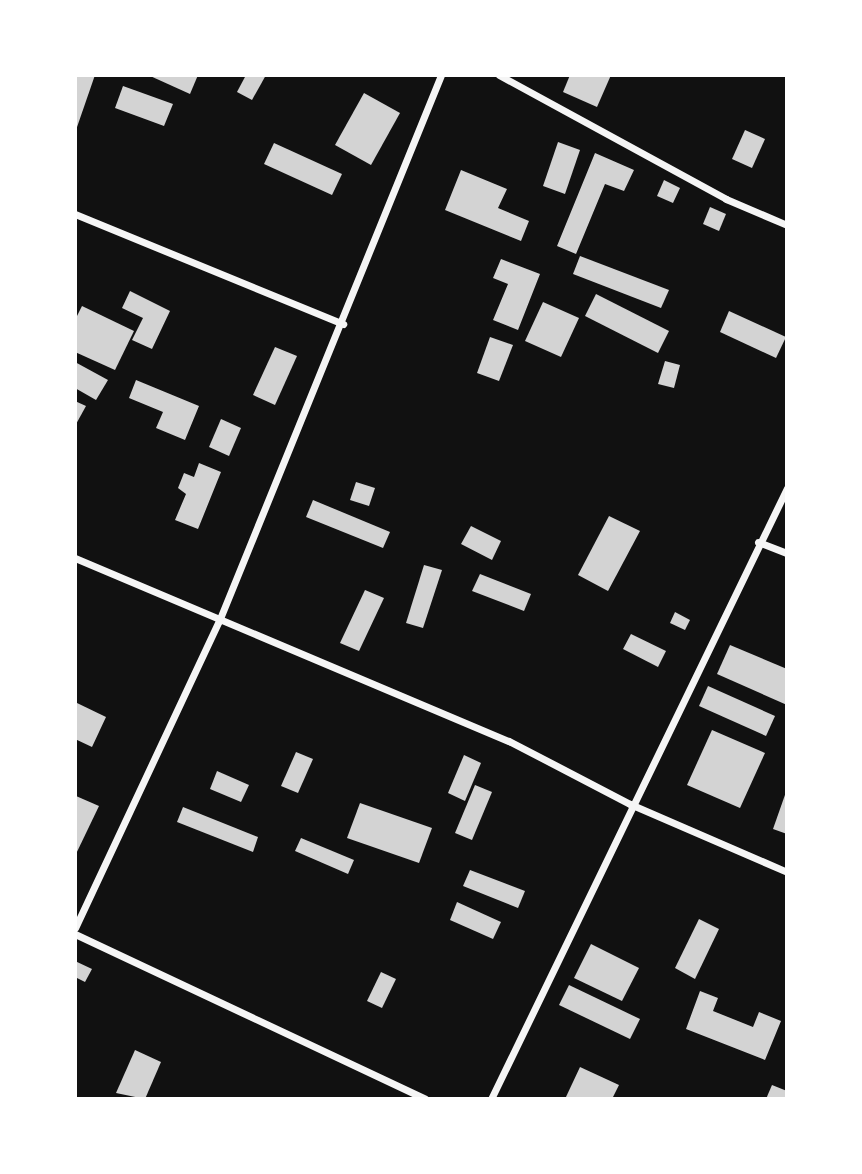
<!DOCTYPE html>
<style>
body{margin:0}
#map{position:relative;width:862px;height:1174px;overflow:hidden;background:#111;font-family:"DM Sans",sans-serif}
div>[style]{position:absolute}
.building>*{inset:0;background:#d3d3d3}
.minor>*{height:7px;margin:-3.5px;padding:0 3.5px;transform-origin:3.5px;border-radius:3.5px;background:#f5f5f5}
span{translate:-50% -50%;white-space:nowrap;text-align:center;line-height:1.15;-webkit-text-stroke:7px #fff;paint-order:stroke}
.frame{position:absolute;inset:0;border:77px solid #fff;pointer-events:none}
</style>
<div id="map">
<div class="building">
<i style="clip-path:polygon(75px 75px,95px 75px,76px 130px,75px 130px)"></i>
<i style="clip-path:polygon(148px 75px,198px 75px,190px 94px)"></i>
<i style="clip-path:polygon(246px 75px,266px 75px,252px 100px,237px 92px)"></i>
<i style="clip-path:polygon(570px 75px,611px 75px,597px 107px,563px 92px)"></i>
<i style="clip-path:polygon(123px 86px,173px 104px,164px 126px,115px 108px)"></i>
<i style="clip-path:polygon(364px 93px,400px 113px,371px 165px,335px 145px)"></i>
<i style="clip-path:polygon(745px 130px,765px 139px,752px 168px,732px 159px)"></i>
<i style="clip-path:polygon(558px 142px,580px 150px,565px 194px,543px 186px)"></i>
<i style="clip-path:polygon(274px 143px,342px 174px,332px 195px,264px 164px)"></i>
<i style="clip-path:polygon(595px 153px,634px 170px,624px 191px,605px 184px,576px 254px,557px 246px)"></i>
<i style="clip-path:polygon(461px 170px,507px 189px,498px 208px,529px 221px,521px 241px,445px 210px)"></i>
<i style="clip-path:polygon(664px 180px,680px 188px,673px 203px,657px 196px)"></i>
<i style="clip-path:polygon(710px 207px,726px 214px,719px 231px,703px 224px)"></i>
<i style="clip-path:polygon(580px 256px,669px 290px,661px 308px,573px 274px)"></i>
<i style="clip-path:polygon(501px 259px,540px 274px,518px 330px,493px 320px,508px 284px,493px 278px)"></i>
<i style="clip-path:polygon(130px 291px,170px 311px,152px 349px,132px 340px,143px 318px,122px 308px)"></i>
<i style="clip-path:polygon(596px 294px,669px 331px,658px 353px,585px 316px)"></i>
<i style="clip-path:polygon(543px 302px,579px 318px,561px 357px,525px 341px)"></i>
<i style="clip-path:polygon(82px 306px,134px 331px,115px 370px,75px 352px,75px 320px)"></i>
<i style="clip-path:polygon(729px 311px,786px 337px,776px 358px,720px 332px)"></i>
<i style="clip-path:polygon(490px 337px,513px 345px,499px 381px,477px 373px)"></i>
<i style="clip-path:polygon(275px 347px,297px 356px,275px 405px,253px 395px)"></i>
<i style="clip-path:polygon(665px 361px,680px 365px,674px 388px,658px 384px)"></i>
<i style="clip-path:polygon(75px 362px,108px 380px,96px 400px,75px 388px)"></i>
<i style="clip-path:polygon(136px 380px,199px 406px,185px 440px,156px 428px,163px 412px,129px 398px)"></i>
<i style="clip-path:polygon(75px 401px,86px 406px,75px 426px)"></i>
<i style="clip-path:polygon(221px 419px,241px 428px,229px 456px,209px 447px)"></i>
<i style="clip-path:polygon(199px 463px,221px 472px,198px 529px,175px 520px,186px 494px,178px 488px,184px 473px,194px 477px)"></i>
<i style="clip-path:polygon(356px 482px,375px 488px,369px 506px,350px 500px)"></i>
<i style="clip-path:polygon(313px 500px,390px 532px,383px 548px,306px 517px)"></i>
<i style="clip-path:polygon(609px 516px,640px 531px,608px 591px,578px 575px)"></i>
<i style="clip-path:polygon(471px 526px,501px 541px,492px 560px,461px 544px)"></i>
<i style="clip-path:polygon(424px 565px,442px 570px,423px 628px,406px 623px)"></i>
<i style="clip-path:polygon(480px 574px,531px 594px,524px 611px,472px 591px)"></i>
<i style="clip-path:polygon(365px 590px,384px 598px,359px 651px,340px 643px)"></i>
<i style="clip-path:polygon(675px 612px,690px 620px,685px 630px,670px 623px)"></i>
<i style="clip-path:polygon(631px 634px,666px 651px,658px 667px,623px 649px)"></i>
<i style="clip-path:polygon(730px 645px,787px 669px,787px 705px,717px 674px)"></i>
<i style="clip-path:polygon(708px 686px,775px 716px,766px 736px,699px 706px)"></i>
<i style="clip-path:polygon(77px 703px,106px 717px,92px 747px,75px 739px)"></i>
<i style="clip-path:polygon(712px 730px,765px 753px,740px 808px,687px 785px)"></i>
<i style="clip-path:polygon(296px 752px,313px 759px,298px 793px,281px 786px)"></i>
<i style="clip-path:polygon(464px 755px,481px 763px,465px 801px,448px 793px)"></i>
<i style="clip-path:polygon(217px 771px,249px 785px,241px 802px,210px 789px)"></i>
<i style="clip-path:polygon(475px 785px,492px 792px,472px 840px,455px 833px)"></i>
<i style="clip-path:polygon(786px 792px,787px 792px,787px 834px,773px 829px)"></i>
<i style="clip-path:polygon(76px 796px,99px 806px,75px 856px,75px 797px)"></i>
<i style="clip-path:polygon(360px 803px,432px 828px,419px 863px,347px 838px)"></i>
<i style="clip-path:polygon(183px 807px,258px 837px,253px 852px,177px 822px)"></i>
<i style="clip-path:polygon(301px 838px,354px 860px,348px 874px,295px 851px)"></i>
<i style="clip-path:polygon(470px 870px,525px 891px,518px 908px,463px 886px)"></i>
<i style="clip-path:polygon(457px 902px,501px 922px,493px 939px,450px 920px)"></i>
<i style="clip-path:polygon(699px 919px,719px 929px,695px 979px,675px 968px)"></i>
<i style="clip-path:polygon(591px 944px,639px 968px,622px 1001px,574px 978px)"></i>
<i style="clip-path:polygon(75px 961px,92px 969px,85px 982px,75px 977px)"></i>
<i style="clip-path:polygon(381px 972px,396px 979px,382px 1008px,367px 1001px)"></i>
<i style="clip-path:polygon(569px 985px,640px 1019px,630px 1039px,559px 1005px)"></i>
<i style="clip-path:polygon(700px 991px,718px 998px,713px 1011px,753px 1027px,759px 1012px,781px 1021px,765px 1060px,686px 1029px)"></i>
<i style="clip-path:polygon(135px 1050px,161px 1062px,145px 1099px,116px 1093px)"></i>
<i style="clip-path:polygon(580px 1067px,619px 1085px,612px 1099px,565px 1099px)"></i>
<i style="clip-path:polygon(772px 1085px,787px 1091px,787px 1099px,766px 1099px)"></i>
</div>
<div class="minor">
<i style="left:499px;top:75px;width:259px;rotate:28.6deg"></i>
<i style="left:726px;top:199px;width:66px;rotate:23.1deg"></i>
<i style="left:75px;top:214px;width:290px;rotate:22.3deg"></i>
<i style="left:758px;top:542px;width:31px;rotate:21deg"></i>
<i style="left:75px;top:558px;width:471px;rotate:22.9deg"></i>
<i style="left:509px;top:741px;width:136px;rotate:27.5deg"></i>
<i style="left:630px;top:804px;width:171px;rotate:23.4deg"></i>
<i style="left:75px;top:928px;width:339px;rotate:-64.9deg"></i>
<i style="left:219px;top:621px;width:589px;rotate:-67.87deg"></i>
<i style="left:75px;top:934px;width:387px;rotate:25.2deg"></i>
<i style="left:491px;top:1099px;width:679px;rotate:-64.15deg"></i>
</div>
<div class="frame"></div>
</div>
